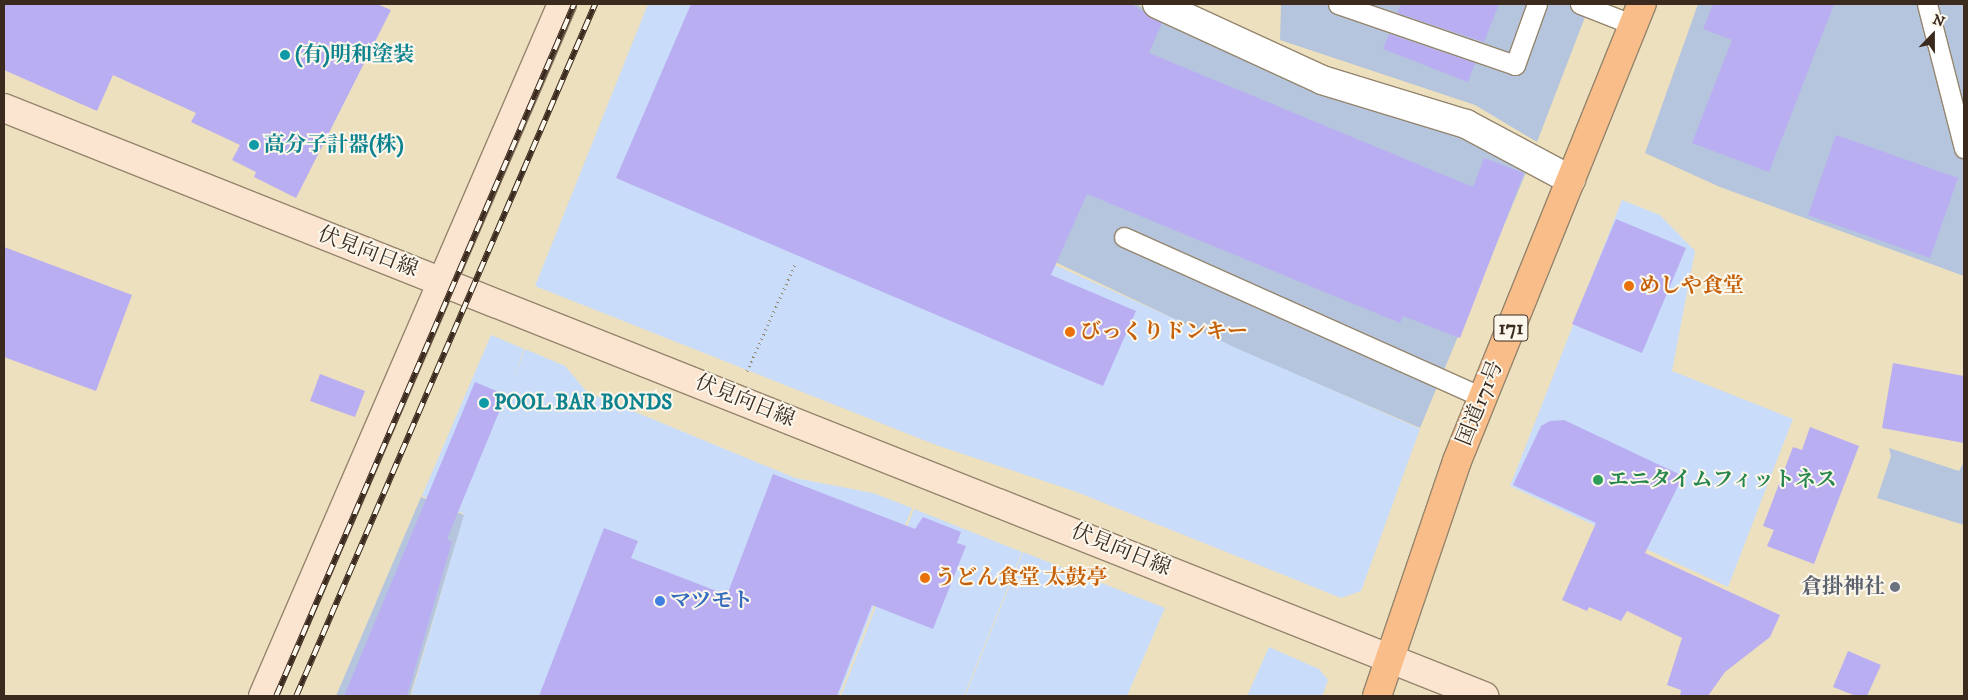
<!DOCTYPE html>
<meta charset="utf-8">
<style>
body{margin:0}
#map{position:relative;width:1968px;height:700px;overflow:hidden;background:#ede0be;font-family:"IM FELL DW Pica","Noto Serif JP",serif}
div>[style]{position:absolute}
.built>*{inset:0;background:#c9dcf9}
.industrial>*{inset:0;background:#b6c5de}
.building>*{inset:0;background:#b9aef2}
.path>*{height:3px;margin-top:-1.5px;transform-origin:0;background:repeating-linear-gradient(90deg,#94856e 0 1px,transparent 0 5px)}
.roads{filter:drop-shadow(1px 0 #94856e) drop-shadow(-1px 0 #94856e) drop-shadow(0 1px #94856e) drop-shadow(0 -1px #94856e)}
.lane>*{height:19px;margin:-9.5px;padding:0 9.5px;transform-origin:9.5px;border-radius:9.5px;background:#fff}
.street>*{height:28px;margin:-14px;padding:0 14px;transform-origin:14px;border-radius:14px;background:#fff}
.secondary>*{height:28px;margin:-14px;padding:0 14px;transform-origin:14px;border-radius:14px;background:#fce5d0}
.highway>*{height:28px;margin:-14px;padding:0 14px;transform-origin:14px;border-radius:14px;background:#f8bd89}
.rail>*{height:5.5px;margin-top:-2.75px;transform-origin:0;background:repeating-linear-gradient(90deg,#fbf7ec 0 11px,#3b2a1e 0 22px);box-sizing:border-box;border-block:1px solid #3b2a1e}
.dots>*{width:14px;height:14px;translate:-50% -50%;box-sizing:border-box;border:2px solid #fbf7ec;border-radius:50%}
span{translate:-50% -50%;white-space:nowrap;text-align:center;line-height:1.15;-webkit-text-stroke:4px #fbf7ec;paint-order:stroke}
.shield-label span{padding:1px 4px;background:#fbf7ec;border:1px solid;border-radius:4px;-webkit-text-stroke-width:0}
.shield-label{font-size:20px;color:#3b2a1e;font-weight:700}
.culture-label{font-size:21px;color:#0d838f;font-weight:700}
.left{translate:0 -50%;text-align:left}
.street-label{font-size:21px;color:#3b2a1e}
.food-label{font-size:21px;color:#c56008;font-weight:700}
.leisure-label{font-size:21px;color:#27864d;font-weight:700}
.worship-label{font-size:21px;color:#5b616d;font-weight:700}
.right{translate:-100% -50%;text-align:right}
.shop-label{font-size:21px;color:#366cbe;font-weight:700}
.frame{position:absolute;inset:0;border:5px solid #3b2a1e;pointer-events:none}
.north{position:absolute;left:1908px;top:10px;width:50px;height:50px;-webkit-text-stroke:4px #fbf7ec;paint-order:stroke;rotate:22deg;font-size:14px;font-weight:700;line-height:20px;text-align:center;color:#3b2a1e}
.north::after{content:'';display:block;margin:auto;width:18px;height:22px;background:#3b2a1e;clip-path:polygon(50% 0,100% 100%,50% 72%,0 100%)}
</style>
<div id="map">
<div class="built">
<i style="clip-path:polygon(648px 4px,1014px 4px,1092px 37px,1008px 244px,1420px 429px,1361px 591px,1341px 598px,1074px 491px,936px 445px,535px 286px)"></i>
<i style="clip-path:polygon(1622px 200px,1660px 215px,1695px 251px,1672px 371px,1793px 419px,1728px 587px,1510px 486px)"></i>
<i style="clip-path:polygon(491px 335px,524px 349px,513px 381px,525px 349px,565px 366px,587px 392px,795px 478px,873px 493px,912px 508px,839px 696px,411px 696px,464px 514px,422px 496px)"></i>
<i style="clip-path:polygon(914px 509px,1022px 552px,964px 696px,841px 696px)"></i>
<i style="clip-path:polygon(1023px 552px,1165px 608px,1127px 696px,965px 696px)"></i>
<i style="clip-path:polygon(1269px 647px,1319px 669px,1328px 680px,1322px 696px,1247px 696px)"></i>
</div>
<div class="industrial">
<i style="clip-path:polygon(1109px 4px,1135px 4px,1324px 90px,1464px 132px,1527px 170px,1420px 428px,1236px 348px,1013px 242px,1034px 178px)"></i>
<i style="clip-path:polygon(1281px 4px,1590px 4px,1537px 142px,1475px 105px,1280px 40px)"></i>
<i style="clip-path:polygon(1698px 4px,1964px 4px,1964px 276px,1720px 187px,1645px 153px)"></i>
<i style="clip-path:polygon(1889px 448px,1959px 471px,1964px 462px,1964px 525px,1877px 498px,1891px 456px)"></i>
<i style="clip-path:polygon(421px 497px,464px 515px,410px 696px,336px 696px)"></i>
</div>
<div class="building">
<i style="clip-path:polygon(4px 4px,377px 4px,391px 10px,296px 198px,254px 177px,256px 172px,232px 160px,240px 145px,191px 122px,196px 113px,113px 75px,97px 111px,4px 70px)"></i>
<i style="clip-path:polygon(691px 4px,1131px 4px,1162px 23px,1149px 53px,1473px 187px,1484px 158px,1524px 173px,1460px 338px,1403px 316px,1400px 323px,1087px 194px,1051px 275px,1136px 311px,1103px 386px,616px 178px)"></i>
<i style="clip-path:polygon(1401px 4px,1499px 4px,1484px 42px,1397px 13px)"></i>
<i style="clip-path:polygon(1713px 4px,1834px 4px,1769px 172px,1692px 143px,1732px 40px,1703px 29px)"></i>
<i style="clip-path:polygon(1389px 34px,1475px 63px,1468px 82px,1383px 49px)"></i>
<i style="clip-path:polygon(1836px 135px,1958px 178px,1930px 258px,1808px 215px)"></i>
<i style="clip-path:polygon(1616px 219px,1686px 248px,1642px 353px,1572px 324px)"></i>
<i style="clip-path:polygon(4px 247px,132px 295px,96px 391px,4px 357px)"></i>
<i style="clip-path:polygon(1893px 363px,1964px 376px,1964px 443px,1882px 428px)"></i>
<i style="clip-path:polygon(320px 374px,365px 391px,355px 417px,310px 401px)"></i>
<i style="clip-path:polygon(475px 382px,506px 395px,447px 539px,452px 542px,407px 696px,344px 696px)"></i>
<i style="clip-path:polygon(1564px 420px,1683px 476px,1645px 553px,1780px 615px,1770px 637px,1725px 672px,1708px 696px,1680px 696px,1681px 690px,1667px 685px,1682px 638px,1627px 611px,1621px 621px,1589px 607px,1587px 611px,1562px 600px,1596px 523px,1513px 485px,1541px 426px,1550px 421px)"></i>
<i style="clip-path:polygon(1810px 427px,1859px 446px,1814px 564px,1767px 546px,1774px 530px,1763px 526px,1793px 447px,1802px 450px)"></i>
<i style="clip-path:polygon(773px 474px,915px 529px,923px 517px,961px 532px,957px 543px,966px 546px,933px 629px,872px 605px,837px 696px,539px 696px,604px 528px,638px 541px,631px 558px,727px 595px)"></i>
<i style="clip-path:polygon(1848px 651px,1881px 665px,1867px 696px,1856px 696px,1833px 687px)"></i>
</div>
<div class="path">
<i style="left:747px;top:371px;width:117px;rotate:-65.8deg"></i>
</div>
<div class="roads">
<div class="lane">
<i style="left:1338px;top:4px;width:187px;rotate:19deg"></i>
<i style="left:1515px;top:65px;width:65px;rotate:-70.2deg"></i>
<i style="left:1580px;top:4px;width:58px;rotate:21.3deg"></i>
<i style="left:1927px;top:4px;width:149px;rotate:75.6deg"></i>
<i style="left:1124px;top:237px;width:392px;rotate:24.1deg"></i>
</div>
<div class="street">
<i style="left:1157px;top:4px;width:182px;rotate:24.7deg"></i>
<i style="left:1322px;top:80px;width:151px;rotate:17deg"></i>
<i style="left:1466px;top:124px;width:119px;rotate:28.1deg"></i>
</div>
<div class="secondary">
<i style="left:4px;top:108px;width:1593px;rotate:21.67deg"></i>
<i style="left:263px;top:696px;width:754px;rotate:-66.63deg"></i>
</div>
<div class="highway">
<i style="left:1377px;top:696px;width:248px;rotate:-71.2deg"></i>
<i style="left:1457px;top:461px;width:493px;rotate:-68deg"></i>
</div>
</div>
<div class="rail">
<i style="left:276px;top:696px;width:753px;rotate:-66.7deg"></i>
<i style="left:296px;top:696px;width:754px;rotate:-66.63deg"></i>
</div>
<div class="dots">
<i style="left:285px;top:55px;background:#0f9aa8"></i>
<i style="left:254px;top:145px;background:#0f9aa8"></i>
<i style="left:1629px;top:286px;background:#e8710a"></i>
<i style="left:1070px;top:332px;background:#e8710a"></i>
<i style="left:484px;top:403px;background:#0f9aa8"></i>
<i style="left:1598px;top:480px;background:#2e9e5b"></i>
<i style="left:925px;top:578px;background:#e8710a"></i>
<i style="left:1895px;top:587px;background:#6b7280"></i>
<i style="left:660px;top:601px;background:#3f7fe0"></i>
</div>
<div class="shield-label">
<span style="left:1511px;top:328px">171</span>
</div>
<div class="culture-label">
<span class="left" style="left:295px;top:55px">(有)明和塗装</span>
<span class="left" style="left:264px;top:145px">高分子計器(株)</span>
<span class="left" style="left:494px;top:403px">POOL BAR BONDS</span>
</div>
<div class="street-label">
<span style="left:368px;top:252px;rotate:21deg">伏見向日線</span>
<span style="left:745px;top:401px;rotate:22deg">伏見向日線</span>
<span style="left:1480px;top:403px;rotate:-68deg">国道171号</span>
<span style="left:1121px;top:550px;rotate:22deg">伏見向日線</span>
</div>
<div class="food-label">
<span class="left" style="left:1639px;top:286px">めしや食堂</span>
<span class="left" style="left:1080px;top:332px">びっくりドンキー</span>
<span class="left" style="left:935px;top:578px">うどん食堂 太鼓亭</span>
</div>
<div class="leisure-label">
<span class="left" style="left:1608px;top:480px">エニタイムフィットネス</span>
</div>
<div class="worship-label">
<span class="right" style="left:1885px;top:587px">倉掛神社</span>
</div>
<div class="shop-label">
<span class="left" style="left:670px;top:601px">マツモト</span>
</div>
<div class="frame"></div>
<div class="north">N</div>
</div>
